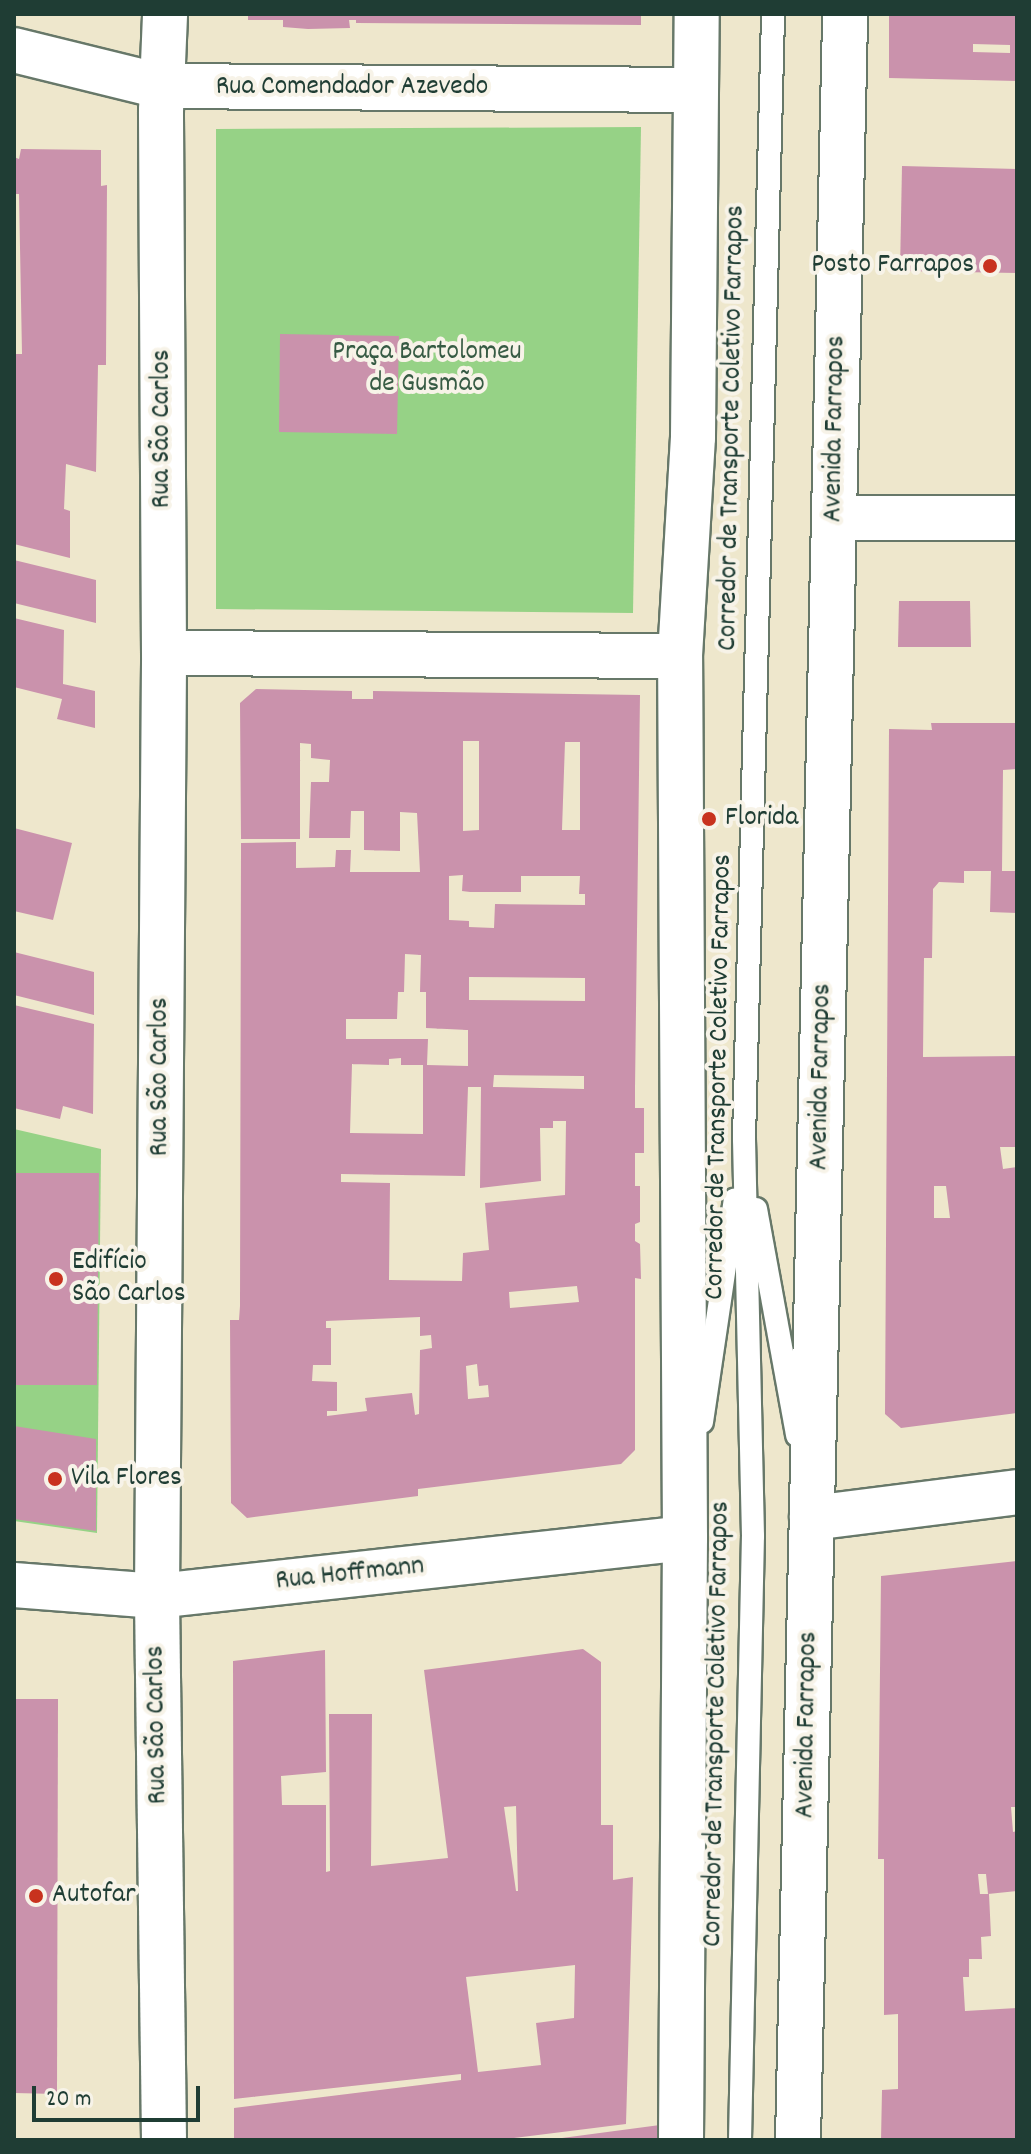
<!DOCTYPE html>
<meta charset="utf-8">
<style>
body{margin:0}
#map{position:relative;width:1031px;height:2154px;overflow:hidden;background:#eee7cc;font-family:Dekko,sans-serif}
div>[style]{position:absolute}
.green>*{inset:0;background:#96d286}
.building>*{inset:0;background:#ca92ac}
.roads{filter:drop-shadow(2px 0 #677869) drop-shadow(-2px 0 #677869) drop-shadow(0 2px #677869) drop-shadow(0 -2px #677869)}
.service>*{height:22px;margin:-11px;padding:0 11px;transform-origin:11px;border-radius:11px;background:#fff}
.minor>*{height:44px;margin:-22px;padding:0 22px;transform-origin:22px;border-radius:22px;background:#fff}
.tertiary>*{height:44px;margin:-22px;padding:0 22px;transform-origin:22px;border-radius:22px;background:#fff}
.secondary>*{height:44px;margin:-22px;padding:0 22px;transform-origin:22px;border-radius:22px;background:#fff}
.dots>*{width:22px;height:22px;translate:-50% -50%;box-sizing:border-box;border:4px solid #f7f3e8;border-radius:50%}
span{translate:-50% -50%;white-space:nowrap;text-align:center;line-height:1.15;-webkit-text-stroke:8px #f7f3e8;paint-order:stroke}
.street-label{font-size:28px;color:#1f3d34}
.poi-label{font-size:28px;color:#1f3d34}
.right{translate:-100% -50%;text-align:right}
.left{translate:0 -50%;text-align:left}
.park-label{font-size:28px;color:#375b44}
.frame{position:absolute;inset:0;border:16px solid #1f3d34;pointer-events:none}
.scale{position:absolute;left:32px;top:2086px;width:168px;height:36px;box-sizing:border-box;border:4px solid #1f3d34;border-top:0;padding-left:10px;font-size:24px;line-height:28px;white-space:nowrap;color:#1f3d34;-webkit-text-stroke:6px #f7f3e8;paint-order:stroke}
</style>
<div id="map">
<div class="green">
<i style="clip-path:polygon(641px 127px,633px 613px,216px 609px,216px 129px)"></i>
<i style="clip-path:polygon(14px 1129px,101px 1149px,97px 1533px,14px 1521px)"></i>
</div>
<div class="building">
<i style="clip-path:polygon(248px 14px,641px 14px,641px 25px,356px 23px,356px 20px,349px 20px,350px 28px,308px 29px,283px 27px,283px 20px,248px 20px)"></i>
<i style="clip-path:polygon(evenodd,889px 14px,1017px 14px,1017px 81px,889px 78px,889px 14px,973px 44px,1010px 45px,1010px 53px,973px 52px,973px 44px)"></i>
<i style="clip-path:polygon(21px 149px,101px 150px,101px 186px,107px 185px,106px 365px,98px 365px,96px 472px,66px 464px,64px 509px,70px 511px,70px 558px,14px 544px,14px 354px,22px 354px,19px 194px,14px 194px,14px 157px,19px 159px)"></i>
<i style="clip-path:polygon(902px 166px,1017px 169px,1017px 273px,900px 271px)"></i>
<i style="clip-path:polygon(280px 334px,399px 336px,397px 434px,279px 432px)"></i>
<i style="clip-path:polygon(14px 560px,96px 580px,96px 623px,14px 603px)"></i>
<i style="clip-path:polygon(899px 601px,970px 601px,971px 647px,898px 647px)"></i>
<i style="clip-path:polygon(14px 618px,64px 630px,63px 684px,95px 691px,95px 728px,57px 719px,62px 699px,14px 687px)"></i>
<i style="clip-path:polygon(evenodd,256px 689px,352px 691px,352px 699px,373px 699px,373px 691px,640px 695px,635px 1089px,635px 1108px,644px 1108px,644px 1153px,635px 1153px,635px 1186px,640px 1186px,640px 1222px,635px 1224px,635px 1241px,640px 1244px,641px 1279px,635px 1278px,635px 1450px,621px 1464px,418px 1489px,418px 1496px,247px 1518px,231px 1503px,230px 1320px,239px 1320px,240px 1306px,241px 843px,296px 842px,296px 868px,335px 867px,336px 850px,351px 850px,350px 872px,420px 872px,417px 813px,400px 812px,400px 851px,364px 850px,364px 811px,351px 811px,350px 838px,309px 838px,311px 782px,329px 782px,330px 760px,311px 758px,311px 744px,300px 743px,300px 839px,241px 839px,240px 703px,256px 689px,463px 741px,479px 741px,479px 830px,463px 831px,463px 741px,256px 689px,565px 742px,580px 742px,580px 830px,562px 830px,565px 742px,256px 689px,463px 875px,462px 891px,470px 892px,521px 892px,521px 876px,580px 876px,579px 894px,585px 894px,585px 905px,495px 904px,494px 928px,469px 927px,469px 921px,449px 920px,449px 876px,463px 875px,256px 689px,405px 954px,421px 955px,420px 992px,426px 992px,426px 1028px,468px 1030px,468px 1066px,427px 1065px,428px 1039px,346px 1039px,346px 1019px,397px 1019px,398px 992px,404px 992px,405px 954px,256px 689px,469px 977px,585px 978px,585px 1001px,469px 1000px,469px 977px,256px 689px,401px 1058px,401px 1065px,423px 1065px,423px 1134px,350px 1133px,352px 1064px,389px 1065px,389px 1059px,401px 1058px,256px 689px,494px 1075px,584px 1076px,584px 1089px,493px 1087px,494px 1075px,256px 689px,468px 1087px,481px 1087px,480px 1188px,541px 1181px,540px 1128px,553px 1128px,553px 1121px,566px 1121px,565px 1195px,485px 1203px,489px 1250px,463px 1253px,462px 1281px,389px 1280px,390px 1183px,341px 1182px,341px 1174px,465px 1176px,468px 1087px,256px 689px,577px 1286px,579px 1302px,510px 1308px,509px 1292px,577px 1286px,256px 689px,420px 1317px,420px 1336px,431px 1335px,432px 1348px,420px 1350px,419px 1414px,415px 1415px,412px 1393px,365px 1398px,367px 1411px,327px 1416px,327px 1411px,337px 1411px,337px 1382px,312px 1381px,313px 1365px,331px 1365px,331px 1328px,326px 1328px,326px 1321px,420px 1317px,256px 689px,477px 1364px,479px 1386px,488px 1385px,489px 1397px,468px 1399px,466px 1366px,477px 1364px)"></i>
<i style="clip-path:polygon(evenodd,931px 723px,1017px 723px,1017px 769px,1003px 770px,1002px 871px,1017px 871px,1017px 913px,990px 912px,991px 871px,964px 871px,964px 883px,939px 882px,933px 889px,932px 958px,924px 958px,923px 1057px,1017px 1056px,1017px 1147px,1000px 1147px,1003px 1169px,1017px 1167px,1017px 1413px,901px 1428px,885px 1414px,889px 729px,932px 730px,931px 723px,934px 1186px,946px 1186px,950px 1218px,934px 1218px,934px 1186px)"></i>
<i style="clip-path:polygon(14px 828px,72px 843px,53px 920px,14px 911px)"></i>
<i style="clip-path:polygon(14px 952px,94px 972px,94px 1015px,14px 995px)"></i>
<i style="clip-path:polygon(14px 1005px,94px 1024px,93px 1114px,63px 1106px,60px 1119px,14px 1108px)"></i>
<i style="clip-path:polygon(14px 1173px,99px 1173px,97px 1385px,14px 1385px)"></i>
<i style="clip-path:polygon(14px 1426px,96px 1439px,96px 1531px,14px 1519px)"></i>
<i style="clip-path:polygon(1017px 1561px,1017px 1807px,1011px 1807px,1013px 1832px,1017px 1831px,1017px 1891px,988px 1894px,986px 1874px,978px 1874px,980px 1894px,989px 1894px,991px 1936px,981px 1937px,982px 1959px,969px 1959px,969px 1977px,963px 1977px,965px 2011px,1017px 2008px,1017px 2140px,881px 2140px,882px 2090px,898px 2089px,898px 2014px,884px 2015px,884px 1859px,878px 1859px,881px 1576px)"></i>
<i style="clip-path:polygon(evenodd,583px 1649px,601px 1662px,601px 1825px,613px 1825px,613px 1880px,633px 1877px,626px 2124px,499px 2140px,234px 2140px,234px 2108px,461px 2080px,461px 2074px,234px 2099px,233px 1661px,325px 1650px,326px 1772px,281px 1776px,282px 1805px,326px 1805px,326px 1872px,330px 1871px,329px 1714px,372px 1714px,371px 1866px,448px 1858px,424px 1670px,583px 1649px,516px 1806px,518px 1891px,516px 1891px,504px 1807px,516px 1806px,583px 1649px,575px 1965px,574px 2018px,536px 2023px,541px 2065px,478px 2072px,466px 1977px,575px 1965px)"></i>
<i style="clip-path:polygon(14px 1699px,58px 1699px,57px 2094px,14px 2093px)"></i>
<i style="clip-path:polygon(660px 2125px,659px 2140px,562px 2140px,562px 2138px)"></i>
</div>
<div class="roads">
<div class="service">
<i style="left:756px;top:1209px;width:230px;rotate:79.7deg"></i>
<i style="left:702px;top:1422px;width:225px;rotate:-81.6deg"></i>
<i style="left:740px;top:2140px;width:604px;rotate:-88.77deg"></i>
<i style="left:753px;top:1536px;width:397px;rotate:-91.3deg"></i>
<i style="left:744px;top:1139px;width:1125px;rotate:-88.52deg"></i>
</div>
<div class="minor">
<i style="left:14px;top:50px;width:151px;rotate:13.8deg"></i>
<i style="left:161px;top:86px;width:534px;rotate:0.43deg"></i>
<i style="left:835px;top:518px;width:182px"></i>
<i style="left:164px;top:653px;width:516px;rotate:0.33deg"></i>
<i style="left:812px;top:1518px;width:207px;rotate:-7.2deg"></i>
<i style="left:164px;top:2140px;width:544px;rotate:-90.74deg"></i>
<i style="left:157px;top:1596px;width:943px;rotate:-89.57deg"></i>
<i style="left:164px;top:653px;width:542px;rotate:-90.32deg"></i>
<i style="left:161px;top:111px;width:97px;rotate:-87.6deg"></i>
</div>
<div class="tertiary">
<i style="left:14px;top:1585px;width:143px;rotate:4.4deg"></i>
<i style="left:157px;top:1596px;width:531px;rotate:-6.27deg"></i>
</div>
<div class="secondary">
<i style="left:681px;top:2140px;width:602px;rotate:-89.62deg"></i>
<i style="left:685px;top:1538px;width:882px;rotate:-90.32deg"></i>
<i style="left:680px;top:656px;width:219px;rotate:-86.6deg"></i>
<i style="left:693px;top:437px;width:423px;rotate:-89.5deg"></i>
<i style="left:798px;top:2140px;width:2127px;rotate:-88.73deg"></i>
</div>
</div>
<div class="dots">
<i style="left:990px;top:266px;background:#c8321e"></i>
<i style="left:709px;top:819px;background:#c8321e"></i>
<i style="left:56px;top:1279px;background:#c8321e"></i>
<i style="left:55px;top:1479px;background:#c8321e"></i>
<i style="left:36px;top:1896px;background:#c8321e"></i>
</div>
<div class="street-label">
<span style="left:352px;top:88px">Rua Comendador Azevedo</span>
<span style="left:733px;top:428px;rotate:-89deg">Corredor de Transporte Coletivo Farrapos</span>
<span style="left:163px;top:429px;rotate:-90deg">Rua São Carlos</span>
<span style="left:836px;top:429px;rotate:-89deg">Avenida Farrapos</span>
<span style="left:161px;top:1077px;rotate:-90deg">Rua São Carlos</span>
<span style="left:720px;top:1077px;rotate:-89deg">Corredor de Transporte Coletivo Farrapos</span>
<span style="left:822px;top:1077px;rotate:-89deg">Avenida Farrapos</span>
<span style="left:350px;top:1575px;rotate:-6deg">Rua Hoffmann</span>
<span style="left:718px;top:1724px;rotate:-89deg">Corredor de Transporte Coletivo Farrapos</span>
<span style="left:158px;top:1725px;rotate:-91deg">Rua São Carlos</span>
<span style="left:808px;top:1725px;rotate:-89deg">Avenida Farrapos</span>
</div>
<div class="poi-label">
<span class="right" style="left:974px;top:266px">Posto Farrapos</span>
<span class="left" style="left:725px;top:819px">Florida</span>
<span class="left" style="left:72px;top:1279px">Edifício<br>São Carlos</span>
<span class="left" style="left:71px;top:1479px">Vila Flores</span>
<span class="left" style="left:52px;top:1896px">Autofar</span>
</div>
<div class="park-label">
<span style="left:427px;top:369px">Praça Bartolomeu<br>de Gusmão</span>
</div>
<div class="frame"></div>
<div class="scale">20 m</div>
</div>
